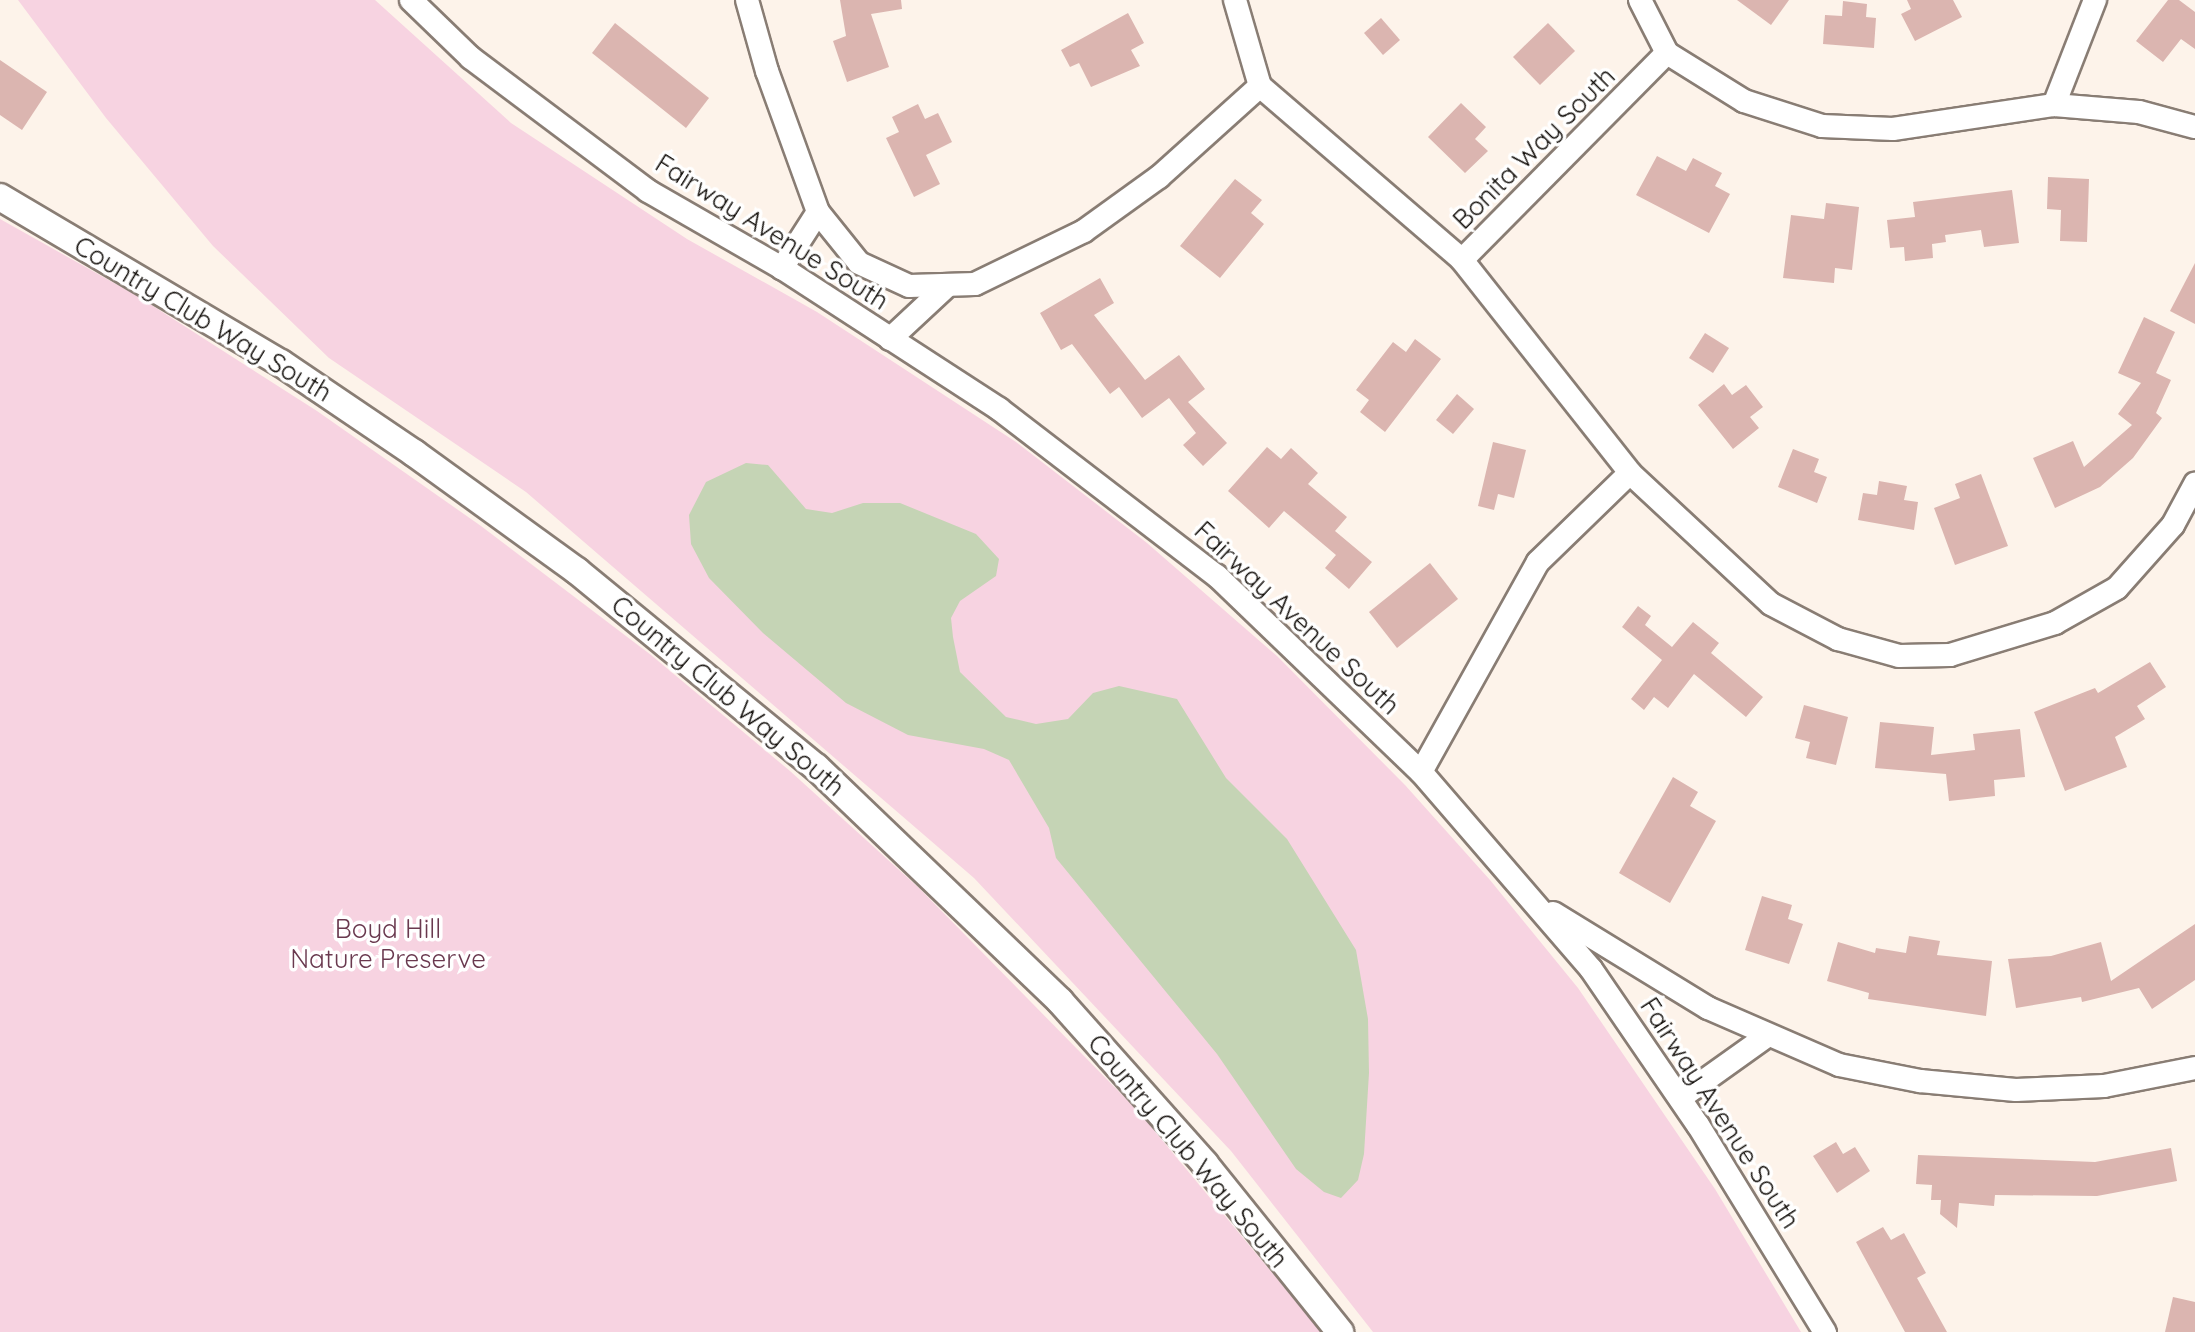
<!DOCTYPE html>
<style>
body{margin:0}
#map{position:relative;width:2195px;height:1332px;overflow:hidden;background:#fdf3ea;font-family:Quicksand,sans-serif}
div>[style]{position:absolute}
.green>*{inset:0;background:#f7d3e1}
.water>*{inset:0;background:#c5d4b5}
.building>*{inset:0;background:#dbb5b0}
.roads{filter:drop-shadow(2px 0 #897d74) drop-shadow(-2px 0 #897d74) drop-shadow(0 2px #897d74) drop-shadow(0 -2px #897d74)}
.minor>*{height:22px;margin:-11px;padding:0 11px;transform-origin:11px;border-radius:11px;background:#fff}
.tertiary>*{height:26px;margin:-13px;padding:0 13px;transform-origin:13px;border-radius:13px;background:#fff}
span{translate:-50% -50%;white-space:nowrap;text-align:center;line-height:1.15;-webkit-text-stroke:7px #fff;paint-order:stroke}
.street-label{font-size:26px;color:#120e0a}
.park-label{font-size:26px;color:#6a394f}
</style>
<div id="map">
<div class="green">
<i style="clip-path:polygon(18px 0,375px 0,511px 123px,687px 239px,817px 312px,1016px 442px,1147px 543px,1277px 656px,1405px 785px,1490px 880px,1578px 988px,1715px 1189px,1801px 1332px,1373px 1332px,1231px 1151px,974px 878px,526px 492px,329px 358px,213px 246px,106px 118px)"></i>
<i style="clip-path:polygon(0 219px,139px 297px,317px 411px,481px 526px,651px 655px,790px 771px,919px 888px,1139px 1112px,1321px 1332px,0 1332px)"></i>
</div>
<div class="water">
<i style="clip-path:polygon(746px 463px,768px 465px,806px 509px,832px 513px,863px 503px,900px 503px,976px 534px,999px 559px,996px 576px,960px 601px,951px 618px,953px 637px,960px 672px,1006px 717px,1036px 724px,1068px 719px,1093px 693px,1119px 686px,1177px 699px,1226px 778px,1287px 839px,1356px 950px,1368px 1019px,1369px 1073px,1364px 1154px,1358px 1180px,1341px 1198px,1324px 1192px,1296px 1169px,1217px 1054px,1056px 858px,1049px 828px,1009px 760px,984px 749px,908px 735px,846px 703px,763px 633px,709px 578px,691px 544px,689px 515px,706px 482px)"></i>
</div>
<div class="building">
<i style="clip-path:polygon(840px 0,901px 0,902px 9px,871px 14px,889px 67px,847px 82px,833px 41px,846px 36px)"></i>
<i style="clip-path:polygon(1737px 0,1789px 0,1771px 25px)"></i>
<i style="clip-path:polygon(1907px 0,1953px 0,1962px 17px,1915px 41px,1901px 14px,1911px 9px)"></i>
<i style="clip-path:polygon(2168px 0,2179px 0,2195px 12px,2195px 49px,2181px 39px,2163px 62px,2136px 41px)"></i>
<i style="clip-path:polygon(1843px 1px,1867px 4px,1866px 17px,1876px 18px,1874px 48px,1823px 44px,1825px 15px,1842px 16px)"></i>
<i style="clip-path:polygon(1128px 13px,1144px 43px,1131px 50px,1140px 66px,1091px 87px,1079px 63px,1070px 67px,1061px 50px)"></i>
<i style="clip-path:polygon(1381px 18px,1400px 40px,1383px 55px,1364px 33px)"></i>
<i style="clip-path:polygon(615px 23px,709px 98px,686px 128px,592px 53px)"></i>
<i style="clip-path:polygon(1548px 23px,1575px 51px,1540px 85px,1513px 57px)"></i>
<i style="clip-path:polygon(0 60px,47px 92px,22px 130px,0 115px)"></i>
<i style="clip-path:polygon(1461px 103px,1486px 127px,1475px 139px,1488px 151px,1465px 173px,1428px 137px)"></i>
<i style="clip-path:polygon(918px 104px,925px 119px,938px 113px,952px 142px,926px 155px,940px 184px,914px 197px,886px 138px,899px 132px,892px 117px)"></i>
<i style="clip-path:polygon(1657px 156px,1686px 171px,1693px 158px,1722px 173px,1715px 186px,1730px 194px,1709px 233px,1636px 195px)"></i>
<i style="clip-path:polygon(2048px 177px,2089px 179px,2087px 242px,2060px 241px,2061px 210px,2047px 209px)"></i>
<i style="clip-path:polygon(1235px 179px,1262px 200px,1251px 213px,1264px 224px,1220px 278px,1180px 246px)"></i>
<i style="clip-path:polygon(2012px 190px,2019px 243px,1984px 247px,1981px 230px,1945px 235px,1946px 242px,1932px 244px,1933px 258px,1905px 261px,1904px 247px,1890px 248px,1887px 220px,1915px 217px,1913px 202px)"></i>
<i style="clip-path:polygon(1826px 203px,1859px 207px,1852px 270px,1835px 268px,1834px 283px,1783px 278px,1791px 215px,1824px 219px)"></i>
<i style="clip-path:polygon(2195px 263px,2195px 324px,2170px 311px)"></i>
<i style="clip-path:polygon(1100px 278px,1114px 303px,1094px 315px,1145px 380px,1179px 355px,1205px 389px,1188px 402px,1227px 443px,1203px 466px,1183px 445px,1196px 433px,1169px 398px,1142px 418px,1119px 387px,1110px 394px,1072px 344px,1061px 350px,1040px 313px)"></i>
<i style="clip-path:polygon(2144px 317px,2175px 332px,2156px 373px,2171px 380px,2156px 413px,2162px 418px,2133px 458px,2100px 487px,2055px 508px,2033px 458px,2073px 441px,2084px 467px,2132px 425px,2118px 414px,2141px 383px,2118px 373px)"></i>
<i style="clip-path:polygon(1705px 333px,1729px 348px,1713px 373px,1689px 358px)"></i>
<i style="clip-path:polygon(1415px 339px,1441px 359px,1385px 432px,1360px 412px,1369px 400px,1356px 390px,1393px 342px,1406px 352px)"></i>
<i style="clip-path:polygon(1724px 384px,1732px 395px,1746px 385px,1763px 407px,1750px 417px,1759px 428px,1733px 449px,1698px 405px)"></i>
<i style="clip-path:polygon(1457px 394px,1474px 409px,1453px 434px,1436px 420px)"></i>
<i style="clip-path:polygon(1493px 442px,1526px 450px,1514px 498px,1498px 494px,1494px 510px,1478px 506px)"></i>
<i style="clip-path:polygon(1267px 447px,1281px 459px,1291px 448px,1318px 473px,1308px 484px,1347px 517px,1335px 531px,1372px 562px,1349px 589px,1325px 568px,1336px 555px,1284px 511px,1269px 528px,1228px 491px)"></i>
<i style="clip-path:polygon(1793px 449px,1819px 459px,1814px 472px,1827px 477px,1817px 503px,1778px 487px)"></i>
<i style="clip-path:polygon(1981px 474px,2008px 546px,1955px 565px,1934px 508px,1960px 498px,1955px 484px)"></i>
<i style="clip-path:polygon(1879px 481px,1907px 486px,1904px 500px,1918px 502px,1914px 530px,1858px 520px,1863px 493px,1877px 495px)"></i>
<i style="clip-path:polygon(1430px 563px,1458px 599px,1397px 648px,1369px 612px)"></i>
<i style="clip-path:polygon(1638px 606px,1651px 616px,1645px 625px,1672px 647px,1693px 622px,1719px 643px,1711px 653px,1763px 697px,1746px 717px,1694px 674px,1668px 708px,1654px 697px,1644px 710px,1631px 699px,1662px 660px,1622px 627px)"></i>
<i style="clip-path:polygon(2150px 662px,2166px 687px,2137px 706px,2145px 719px,2115px 737px,2127px 767px,2065px 791px,2034px 712px,2095px 688px,2098px 693px)"></i>
<i style="clip-path:polygon(1804px 705px,1848px 717px,1836px 765px,1806px 758px,1810px 742px,1795px 738px)"></i>
<i style="clip-path:polygon(1880px 722px,1934px 727px,1931px 755px,1975px 750px,1973px 734px,2020px 729px,2025px 777px,1994px 780px,1995px 796px,1949px 801px,1946px 774px,1875px 768px)"></i>
<i style="clip-path:polygon(1673px 777px,1698px 792px,1690px 806px,1716px 821px,1670px 903px,1619px 873px)"></i>
<i style="clip-path:polygon(1762px 896px,1792px 905px,1788px 919px,1803px 924px,1789px 964px,1745px 950px)"></i>
<i style="clip-path:polygon(2195px 924px,2195px 980px,2152px 1009px,2139px 988px,2082px 1002px,2081px 997px,2016px 1008px,2008px 959px,2051px 956px,2101px 942px,2111px 981px)"></i>
<i style="clip-path:polygon(1909px 936px,1940px 941px,1937px 955px,1992px 961px,1986px 1016px,1868px 999px,1869px 993px,1827px 981px,1838px 942px,1875px 953px,1876px 948px,1906px 953px)"></i>
<i style="clip-path:polygon(1836px 1142px,1843px 1154px,1855px 1147px,1870px 1171px,1837px 1193px,1813px 1156px)"></i>
<i style="clip-path:polygon(2171px 1148px,2177px 1181px,2097px 1196px,1995px 1195px,1994px 1206px,1959px 1203px,1957px 1228px,1940px 1214px,1941px 1200px,1931px 1200px,1932px 1185px,1916px 1184px,1918px 1155px,2095px 1162px)"></i>
<i style="clip-path:polygon(1883px 1227px,1891px 1240px,1904px 1233px,1926px 1273px,1917px 1278px,1947px 1332px,1905px 1332px,1856px 1242px)"></i>
<i style="clip-path:polygon(2173px 1297px,2195px 1302px,2195px 1332px,2165px 1332px)"></i>
</div>
<div class="roads">
<div class="minor">
<i style="left:411px;top:0;width:83px;rotate:44deg"></i>
<i style="left:471px;top:58px;width:221px;rotate:36.9deg"></i>
<i style="left:648px;top:191px;width:155px;rotate:29.9deg"></i>
<i style="left:782px;top:268px;width:259px;rotate:33deg"></i>
<i style="left:999px;top:409px;width:275px;rotate:37.5deg"></i>
<i style="left:1217px;top:576px;width:283px;rotate:43.9deg"></i>
<i style="left:1421px;top:772px;width:260px;rotate:49.2deg"></i>
<i style="left:1591px;top:969px;width:189px;rotate:55.6deg"></i>
<i style="left:1698px;top:1125px;width:243px;rotate:58.5deg"></i>
<i style="left:747px;top:0;width:74px;rotate:74.3deg"></i>
<i style="left:767px;top:71px;width:150px;rotate:70.1deg"></i>
<i style="left:818px;top:212px;width:67px;rotate:122.7deg"></i>
<i style="left:1235px;top:0;width:90px;rotate:73.8deg"></i>
<i style="left:1260px;top:86px;width:267px;rotate:40.7deg"></i>
<i style="left:1462px;top:260px;width:271px;rotate:51.7deg"></i>
<i style="left:1630px;top:473px;width:192px;rotate:42.9deg"></i>
<i style="left:1771px;top:604px;width:76px;rotate:27.6deg"></i>
<i style="left:1838px;top:639px;width:63px;rotate:15.6deg"></i>
<i style="left:1899px;top:656px;width:51px;rotate:-1.1deg"></i>
<i style="left:1950px;top:655px;width:110px;rotate:-16.9deg"></i>
<i style="left:2055px;top:623px;width:71px;rotate:-29.4deg"></i>
<i style="left:2117px;top:588px;width:84px;rotate:-48.4deg"></i>
<i style="left:2173px;top:525px;width:47px;rotate:-61.8deg"></i>
<i style="left:1640px;top:0;width:59px;rotate:63deg"></i>
<i style="left:1667px;top:53px;width:91px;rotate:31.9deg"></i>
<i style="left:1744px;top:101px;width:82px;rotate:17.8deg"></i>
<i style="left:1822px;top:126px;width:71px;rotate:2.4deg"></i>
<i style="left:1893px;top:129px;width:163px;rotate:-8.5deg"></i>
<i style="left:2054px;top:105px;width:85px;rotate:4.7deg"></i>
<i style="left:2139px;top:112px;width:58px;rotate:15deg"></i>
<i style="left:2054px;top:105px;width:113px;rotate:-68.7deg"></i>
<i style="left:818px;top:212px;width:65px;rotate:51.2deg"></i>
<i style="left:859px;top:263px;width:55px;rotate:24.7deg"></i>
<i style="left:909px;top:286px;width:66px;rotate:-1.7deg"></i>
<i style="left:975px;top:284px;width:121px;rotate:-25.9deg"></i>
<i style="left:1084px;top:231px;width:92px;rotate:-35.8deg"></i>
<i style="left:1159px;top:177px;width:136px;rotate:-42deg"></i>
<i style="left:1462px;top:260px;width:291px;rotate:-45.3deg"></i>
<i style="left:890px;top:339px;width:79px;rotate:-43deg"></i>
<i style="left:1421px;top:772px;width:240px;rotate:-60.9deg"></i>
<i style="left:1538px;top:562px;width:128px;rotate:-44.1deg"></i>
<i style="left:1553px;top:913px;width:182px;rotate:31.5deg"></i>
<i style="left:1708px;top:1008px;width:143px;rotate:23.5deg"></i>
<i style="left:1839px;top:1065px;width:83px;rotate:11.2deg"></i>
<i style="left:1920px;top:1081px;width:96px;rotate:5.4deg"></i>
<i style="left:2016px;top:1090px;width:88px;rotate:-2.6deg"></i>
<i style="left:2104px;top:1086px;width:93px;rotate:-11.2deg"></i>
<i style="left:1680px;top:1098px;width:107px;rotate:-35.5deg"></i>
</div>
<div class="tertiary">
<i style="left:0;top:197px;width:326px;rotate:30.6deg"></i>
<i style="left:281px;top:363px;width:161px;rotate:34.1deg"></i>
<i style="left:414px;top:453px;width:201px;rotate:35.9deg"></i>
<i style="left:577px;top:571px;width:309px;rotate:39.4deg"></i>
<i style="left:816px;top:767px;width:338px;rotate:43.8deg"></i>
<i style="left:1060px;top:1001px;width:218px;rotate:48.3deg"></i>
<i style="left:1205px;top:1164px;width:216px;rotate:51.2deg"></i>
</div>
</div>
<div class="street-label">
<span style="left:1534px;top:148px;rotate:-45deg">Bonita Way South</span>
<span style="left:772px;top:232px;rotate:32deg">Fairway Avenue South</span>
<span style="left:203px;top:319px;rotate:31deg">Country Club Way South</span>
<span style="left:1297px;top:618px;rotate:43deg">Fairway Avenue South</span>
<span style="left:728px;top:696px;rotate:40deg">Country Club Way South</span>
<span style="left:1720px;top:1113px;rotate:57deg">Fairway Avenue South</span>
<span style="left:1188px;top:1151px;rotate:50deg">Country Club Way South</span>
</div>
<div class="park-label">
<span style="left:388px;top:944px">Boyd Hill<br>Nature Preserve</span>
</div>
</div>
